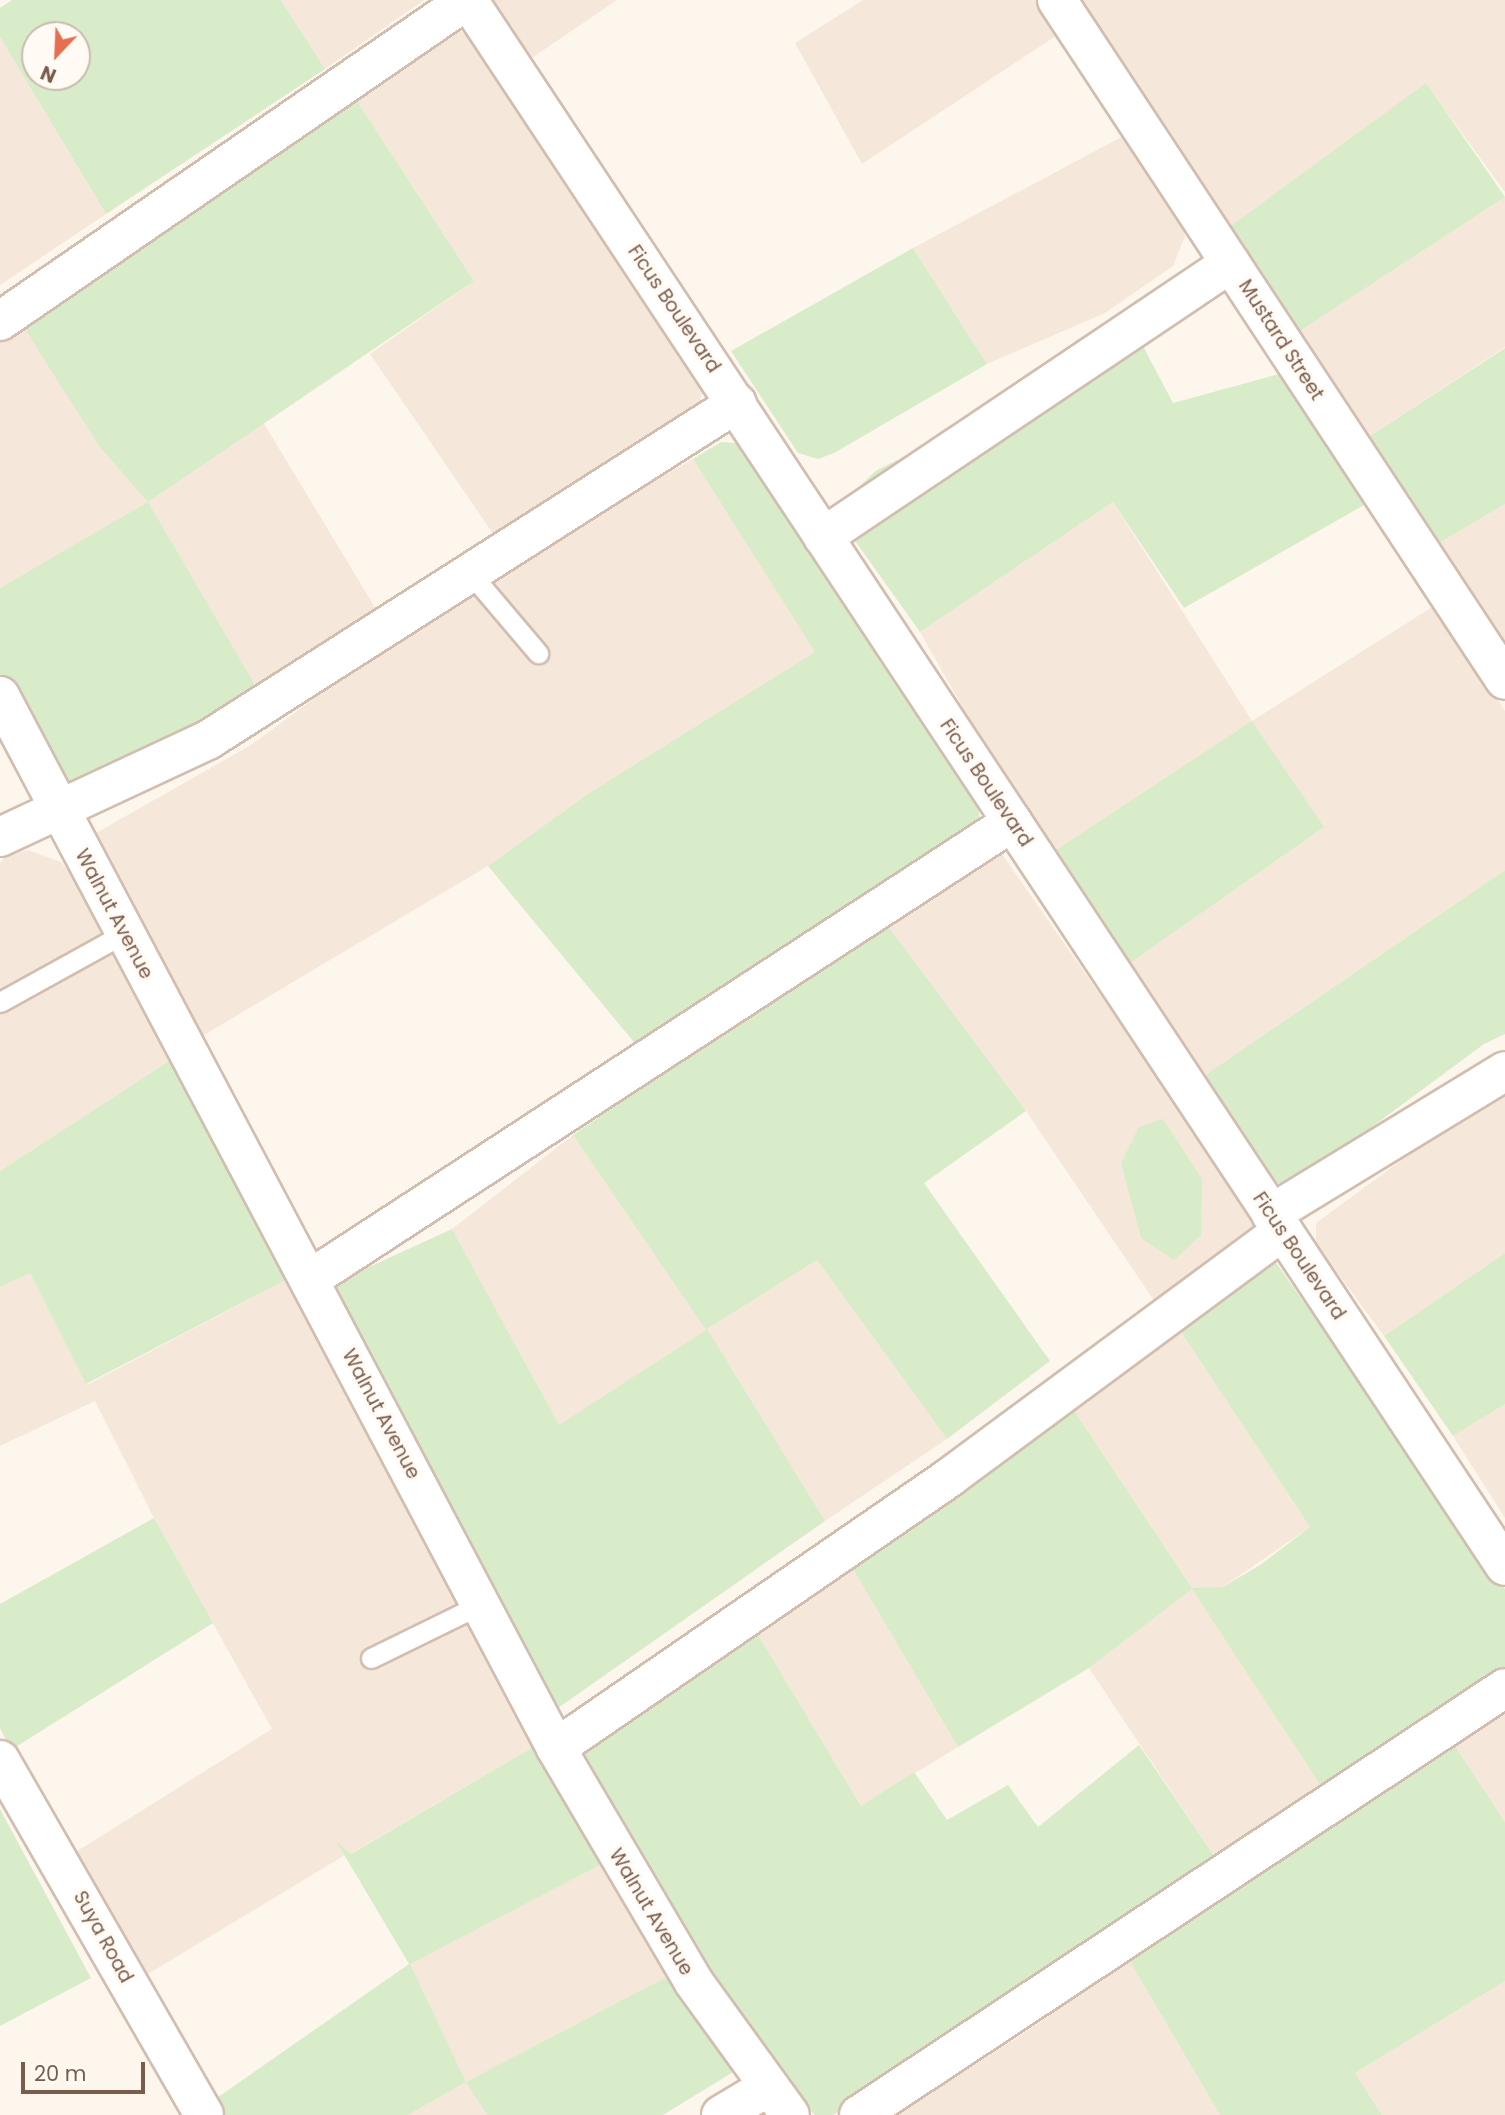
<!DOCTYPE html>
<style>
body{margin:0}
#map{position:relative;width:1505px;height:2115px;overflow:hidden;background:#fdf6ec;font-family:Poppins,sans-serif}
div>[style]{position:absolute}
.residential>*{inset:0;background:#f5e8da}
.green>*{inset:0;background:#d8ecc9}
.roads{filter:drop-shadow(2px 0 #d1beb0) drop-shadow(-2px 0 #d1beb0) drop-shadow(0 2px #d1beb0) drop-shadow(0 -2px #d1beb0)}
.lane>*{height:19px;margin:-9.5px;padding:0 9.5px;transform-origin:9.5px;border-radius:9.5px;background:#fff}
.street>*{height:38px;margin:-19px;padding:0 19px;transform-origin:19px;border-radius:19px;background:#fff}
span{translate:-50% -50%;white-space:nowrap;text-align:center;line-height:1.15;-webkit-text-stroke:6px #fffaf3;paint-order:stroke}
.street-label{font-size:19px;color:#7a5c4d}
.north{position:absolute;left:21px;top:21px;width:70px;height:70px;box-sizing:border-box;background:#fffaf3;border:2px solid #cabbb1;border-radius:50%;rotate:203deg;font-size:19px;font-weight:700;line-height:28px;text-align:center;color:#7a5c4d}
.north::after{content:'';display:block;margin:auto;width:24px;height:32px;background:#e76f51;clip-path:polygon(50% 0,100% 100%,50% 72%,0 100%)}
.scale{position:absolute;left:21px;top:2062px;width:124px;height:32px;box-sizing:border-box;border:4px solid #7a5c4d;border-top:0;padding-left:9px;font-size:21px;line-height:24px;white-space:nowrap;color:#7a5c4d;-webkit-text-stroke:5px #fffaf3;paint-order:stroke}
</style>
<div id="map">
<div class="residential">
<i style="clip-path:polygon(281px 0,424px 0,325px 69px)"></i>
<i style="clip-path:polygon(483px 0,617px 0,523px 64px)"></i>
<i style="clip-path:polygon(863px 0,1046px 0,1065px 30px,862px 164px,795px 43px)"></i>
<i style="clip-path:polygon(1078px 0,1505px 0,1505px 192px,1426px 84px,1225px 230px,1155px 113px)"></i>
<i style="clip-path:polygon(460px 31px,485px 48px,579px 205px,704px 385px,699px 404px,496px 538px,370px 354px,474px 281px,357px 101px)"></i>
<i style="clip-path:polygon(0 37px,106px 214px,0 285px)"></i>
<i style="clip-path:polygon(1127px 134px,1176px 203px,1185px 236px,1173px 266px,1105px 313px,987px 364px,913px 248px)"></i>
<i style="clip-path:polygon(1505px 197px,1505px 347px,1370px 436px,1300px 331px)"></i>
<i style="clip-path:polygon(16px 303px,148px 502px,263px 422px,379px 614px,261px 695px,148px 503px,0 588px,0 314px)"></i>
<i style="clip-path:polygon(693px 459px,816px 652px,589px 793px,488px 866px,199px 1038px,89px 837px,251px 745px,353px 670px,573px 527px)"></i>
<i style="clip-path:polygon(1113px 502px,1252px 721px,1437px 604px,1505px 711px,1505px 870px,1195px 1082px,1123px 968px,1324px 827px,1047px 856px,920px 632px)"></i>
<i style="clip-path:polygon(1505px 504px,1505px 640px,1439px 543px)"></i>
<i style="clip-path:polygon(997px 847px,1271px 1240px,1161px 1311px,1026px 1111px,885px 922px)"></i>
<i style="clip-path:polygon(28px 850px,61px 862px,88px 897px,175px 1057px,0 1171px,0 863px,6px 856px)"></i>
<i style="clip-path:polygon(1505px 1084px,1505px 1253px,1384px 1336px,1316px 1244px,1316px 1223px)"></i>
<i style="clip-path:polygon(573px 1135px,706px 1329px,817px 1260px,947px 1439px,825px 1521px,706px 1330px,559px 1426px,452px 1229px)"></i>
<i style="clip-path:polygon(30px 1272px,87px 1385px,286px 1280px,533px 1747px,350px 1854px,338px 1844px,345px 1855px,138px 1980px,71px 1855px,272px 1729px,154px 1518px,95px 1401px,0 1446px,0 1287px)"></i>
<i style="clip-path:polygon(1175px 1323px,1310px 1527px,1223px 1587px,1193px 1589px,1323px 1789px,1219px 1863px,1089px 1668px,1192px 1588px,1069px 1403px)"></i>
<i style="clip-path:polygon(1505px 1404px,1505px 1518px,1453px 1436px)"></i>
<i style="clip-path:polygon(847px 1559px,958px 1747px,861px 1806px,751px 1623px)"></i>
<i style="clip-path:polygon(1505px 1708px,1505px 1822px,1452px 1741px)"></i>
<i style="clip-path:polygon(602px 1864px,670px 1975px,467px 2082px,487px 2115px,408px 2115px,466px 2082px,409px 1964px)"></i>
<i style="clip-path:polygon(1129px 1960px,1220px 2115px,896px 2115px,1020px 2036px)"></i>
<i style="clip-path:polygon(1505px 1981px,1505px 2115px,1382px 2115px,1355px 2073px)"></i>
</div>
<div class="green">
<i style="clip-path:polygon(evenodd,12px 0,281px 0,325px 69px,106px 214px,0 37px,0 8px,12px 0,77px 35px,77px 77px,35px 77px,35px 35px,77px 35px)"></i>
<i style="clip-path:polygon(1426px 83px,1505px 197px,1300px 331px,1225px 230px)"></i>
<i style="clip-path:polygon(357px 101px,474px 281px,148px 502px,261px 695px,64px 787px,47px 771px,0 674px,0 588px,148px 502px,99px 446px,11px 307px,144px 223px)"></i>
<i style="clip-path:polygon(913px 248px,987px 364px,834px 453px,818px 459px,798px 453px,731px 351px)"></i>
<i style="clip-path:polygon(1135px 331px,1173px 403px,1283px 373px,1371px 501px,1184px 608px,1113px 502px,920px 632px,843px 524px,852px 493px,877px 470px,1033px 394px)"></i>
<i style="clip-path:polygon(1505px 348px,1505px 504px,1439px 543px,1370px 436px)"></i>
<i style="clip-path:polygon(721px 442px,736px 443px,979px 811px,980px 830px,638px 1047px,488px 866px,589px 793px,815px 652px,693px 459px)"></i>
<i style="clip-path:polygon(1252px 721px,1324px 827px,1123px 968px,1047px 856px)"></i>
<i style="clip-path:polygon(1505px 870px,1505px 1034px,1484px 1044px,1296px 1183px,1265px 1183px,1195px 1082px)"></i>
<i style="clip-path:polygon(885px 922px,1026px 1111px,924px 1183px,1050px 1361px,947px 1439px,817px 1260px,707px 1329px,825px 1521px,558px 1708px,542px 1698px,334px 1283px,452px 1229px,559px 1425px,706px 1330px,573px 1135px)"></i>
<i style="clip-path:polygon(175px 1057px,286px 1280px,86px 1384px,30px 1273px,0 1287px,0 1171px)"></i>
<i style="clip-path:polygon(1163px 1119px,1202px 1179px,1201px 1235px,1174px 1260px,1141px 1238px,1121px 1163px,1139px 1127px)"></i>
<i style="clip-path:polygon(1505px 1253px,1505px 1404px,1453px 1436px,1384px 1336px)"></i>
<i style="clip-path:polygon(1266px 1261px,1277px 1264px,1505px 1589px,1505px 1668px,1323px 1789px,1192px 1589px,1089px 1668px,958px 1747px,847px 1559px,1069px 1403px,1192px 1588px,1223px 1587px,1260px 1565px,1310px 1527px,1175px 1323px)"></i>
<i style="clip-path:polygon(154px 1518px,213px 1623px,11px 1750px,0 1728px,0 1604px)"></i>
<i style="clip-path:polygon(751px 1623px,861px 1806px,914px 1772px,947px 1820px,1008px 1785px,1038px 1827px,1139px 1745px,1219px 1863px,1104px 1934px,833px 2115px,815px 2115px,788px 2088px,672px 1929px,568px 1747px)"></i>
<i style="clip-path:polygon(1452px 1741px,1505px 1822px,1505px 1981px,1355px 2073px,1382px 2115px,1220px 2115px,1129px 1960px,1232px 1882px)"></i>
<i style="clip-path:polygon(533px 1747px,602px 1864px,410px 1964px,466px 2082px,670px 1975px,738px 2069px,663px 2115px,487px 2115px,466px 2082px,408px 2115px,218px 2115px,211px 2102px,409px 1964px,336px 1841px,351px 1854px)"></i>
<i style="clip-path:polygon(0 1809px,91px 1978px,0 2026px)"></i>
</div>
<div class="roads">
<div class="lane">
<i style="left:471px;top:574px;width:104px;rotate:49.7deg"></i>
<i style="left:0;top:1002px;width:143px;rotate:-28.9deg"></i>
<i style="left:371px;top:1658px;width:123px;rotate:-26.1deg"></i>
</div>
<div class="street">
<i style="left:468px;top:0;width:1878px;rotate:56.49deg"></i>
<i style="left:1057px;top:0;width:814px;rotate:56.62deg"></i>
<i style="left:0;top:321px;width:567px;rotate:-34.5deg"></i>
<i style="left:823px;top:537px;width:491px;rotate:-33.9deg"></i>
<i style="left:0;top:696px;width:1190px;rotate:62.14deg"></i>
<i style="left:556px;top:1748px;width:270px;rotate:59.5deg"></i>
<i style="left:693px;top:1981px;width:165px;rotate:54.1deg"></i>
<i style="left:0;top:837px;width:230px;rotate:-25deg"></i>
<i style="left:208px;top:740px;width:627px;rotate:-32.5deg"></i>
<i style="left:1271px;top:1214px;width:274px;rotate:-31.4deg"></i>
<i style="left:310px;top:1279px;width:838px;rotate:-33.06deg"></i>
<i style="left:556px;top:1748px;width:478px;rotate:-34.5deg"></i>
<i style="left:950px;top:1477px;width:414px;rotate:-36.5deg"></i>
<i style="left:0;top:1760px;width:409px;rotate:60.1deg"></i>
<i style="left:721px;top:2115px;width:55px;rotate:-30.8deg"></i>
<i style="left:859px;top:2115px;width:774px;rotate:-33.46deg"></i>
</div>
</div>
<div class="street-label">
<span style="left:674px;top:309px;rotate:56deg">Ficus Boulevard</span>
<span style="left:1281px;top:340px;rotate:57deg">Mustard Street</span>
<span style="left:986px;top:783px;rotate:56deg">Ficus Boulevard</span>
<span style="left:114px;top:914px;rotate:62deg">Walnut Avenue</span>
<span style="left:1299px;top:1256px;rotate:56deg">Ficus Boulevard</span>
<span style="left:381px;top:1414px;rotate:62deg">Walnut Avenue</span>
<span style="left:651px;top:1912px;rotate:59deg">Walnut Avenue</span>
<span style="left:103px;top:1937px;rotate:61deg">Suya Road</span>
</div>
<div class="north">N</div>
<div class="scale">20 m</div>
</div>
